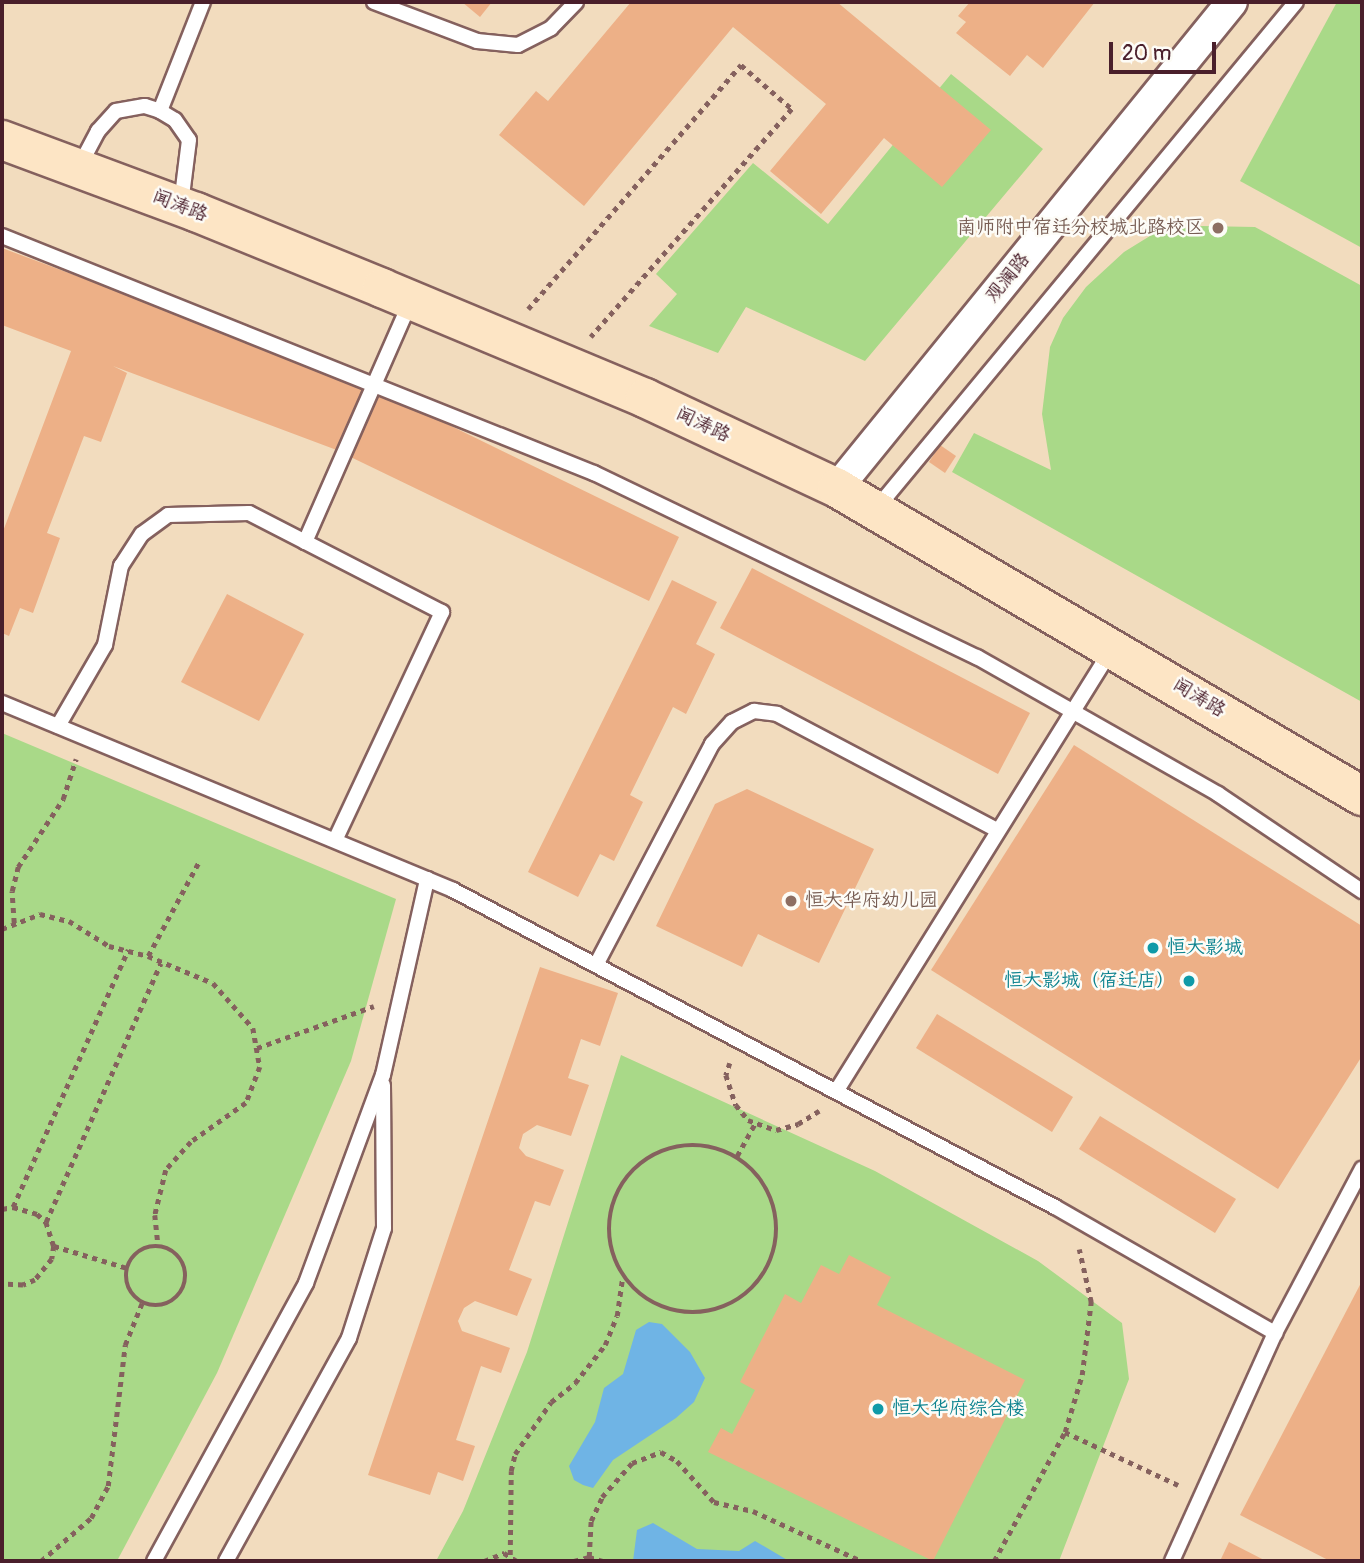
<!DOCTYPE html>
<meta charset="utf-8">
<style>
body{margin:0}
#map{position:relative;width:1364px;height:1563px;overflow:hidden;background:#f2dcbe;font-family:Pangolin,"LXGW WenKai TC",sans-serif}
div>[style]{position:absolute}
.green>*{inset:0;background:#a9d988}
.water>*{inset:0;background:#6fb4e5}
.building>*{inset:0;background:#edb087}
.path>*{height:4.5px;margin-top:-2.25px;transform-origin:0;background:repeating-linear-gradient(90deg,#85615e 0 5px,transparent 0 10px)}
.path>.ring{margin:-2.25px;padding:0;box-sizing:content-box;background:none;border:4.5px solid #85615e;border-radius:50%}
.roads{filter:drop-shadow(2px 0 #85615e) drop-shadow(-2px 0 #85615e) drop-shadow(0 2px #85615e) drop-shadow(0 -2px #85615e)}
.lane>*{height:14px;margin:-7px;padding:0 7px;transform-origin:7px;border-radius:7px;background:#fff}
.street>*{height:30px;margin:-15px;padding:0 15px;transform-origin:15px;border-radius:15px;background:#fff}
.secondary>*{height:38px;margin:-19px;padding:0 19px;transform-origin:19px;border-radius:19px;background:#fde5c5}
.dots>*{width:19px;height:19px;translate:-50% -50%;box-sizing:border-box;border:4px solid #fdfcf7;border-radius:50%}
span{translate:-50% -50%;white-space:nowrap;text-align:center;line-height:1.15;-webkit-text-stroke:5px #fdfcf7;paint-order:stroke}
.street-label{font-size:19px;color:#4a1f2b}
.education-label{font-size:19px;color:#785e54}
.right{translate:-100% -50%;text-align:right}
.left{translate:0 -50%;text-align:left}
.culture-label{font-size:19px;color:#0d838f}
.frame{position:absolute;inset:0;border:4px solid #4a1f2b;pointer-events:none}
.scale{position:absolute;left:1109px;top:42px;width:107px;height:32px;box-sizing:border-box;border:4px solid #4a1f2b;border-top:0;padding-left:9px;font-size:21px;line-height:24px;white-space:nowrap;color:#4a1f2b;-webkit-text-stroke:5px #fdfcf7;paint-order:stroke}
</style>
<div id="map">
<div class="green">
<i style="clip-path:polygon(1337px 2px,1362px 2px,1362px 248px,1240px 181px)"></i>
<i style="clip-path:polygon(951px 74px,1043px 149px,865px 361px,746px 307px,718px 353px,649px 326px,677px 294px,656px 274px,753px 163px,828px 224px)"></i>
<i style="clip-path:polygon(1202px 226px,1255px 227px,1362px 286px,1362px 702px,952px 472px,974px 433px,1051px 470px,1042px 414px,1050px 347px,1063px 318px,1086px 287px,1124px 252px,1158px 231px)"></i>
<i style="clip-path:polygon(2px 733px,396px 899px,351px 1061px,217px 1373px,117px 1561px,2px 1561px)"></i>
<i style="clip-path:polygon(621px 1055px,875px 1171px,1038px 1261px,1122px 1323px,1129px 1379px,1059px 1561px,436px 1561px,463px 1511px,527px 1352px)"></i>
</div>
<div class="water">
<i style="clip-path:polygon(649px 1322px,662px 1324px,690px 1352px,705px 1378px,694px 1402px,676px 1418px,613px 1460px,593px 1488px,583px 1485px,574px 1480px,569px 1466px,595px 1422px,604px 1388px,623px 1374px,636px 1330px)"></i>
<i style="clip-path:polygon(653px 1523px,697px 1549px,739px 1551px,755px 1541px,789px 1561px,633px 1561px,637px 1530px)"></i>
</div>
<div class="building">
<i style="clip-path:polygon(462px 2px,492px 2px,480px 17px)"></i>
<i style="clip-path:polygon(631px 2px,837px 2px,991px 130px,942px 187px,884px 138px,821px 214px,770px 171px,826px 104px,733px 27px,584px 206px,499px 135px,536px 91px,548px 101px)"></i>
<i style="clip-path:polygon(970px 2px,1095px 2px,1043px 68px,1027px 55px,1010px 76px,956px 33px,966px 22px,958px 16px)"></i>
<i style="clip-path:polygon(2px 248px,363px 383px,679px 537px,649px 601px,334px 449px,113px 366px,127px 373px,101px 442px,84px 436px,47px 533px,60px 538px,33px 613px,20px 608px,9px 636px,2px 633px,2px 534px,71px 351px,2px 325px)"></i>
<i style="clip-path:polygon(940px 445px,956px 456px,945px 473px,929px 462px)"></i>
<i style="clip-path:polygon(752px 568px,1030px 713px,998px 774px,720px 628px)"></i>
<i style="clip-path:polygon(672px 580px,717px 602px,696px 644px,715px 654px,686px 714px,673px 707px,630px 795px,643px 802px,614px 861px,600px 854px,578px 897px,528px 872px)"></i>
<i style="clip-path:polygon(227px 594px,304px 634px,259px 721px,181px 682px)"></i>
<i style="clip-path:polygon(1074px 745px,1362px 926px,1362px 1056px,1278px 1189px,931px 970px)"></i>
<i style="clip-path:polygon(747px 789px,874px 849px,819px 963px,758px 934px,742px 967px,656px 926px,715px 804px)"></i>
<i style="clip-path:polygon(540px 967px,618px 993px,600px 1046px,581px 1039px,568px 1078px,589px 1085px,571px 1136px,537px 1125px,523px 1134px,519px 1148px,526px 1156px,564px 1170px,550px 1206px,535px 1201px,509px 1270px,532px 1279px,517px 1316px,475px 1301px,464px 1308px,458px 1321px,462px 1331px,510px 1348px,501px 1373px,481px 1366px,456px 1440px,475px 1446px,463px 1481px,438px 1472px,430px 1495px,368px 1475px)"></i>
<i style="clip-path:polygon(937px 1014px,1073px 1097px,1052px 1132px,916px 1048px)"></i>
<i style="clip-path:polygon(1100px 1116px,1236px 1199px,1215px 1233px,1079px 1149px)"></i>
<i style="clip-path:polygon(849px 1255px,891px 1277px,877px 1305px,1025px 1380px,933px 1561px,708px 1452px,721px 1428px,732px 1434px,755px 1390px,740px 1382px,785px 1294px,801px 1303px,821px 1265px,839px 1274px)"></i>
<i style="clip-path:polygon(1362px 1281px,1362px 1561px,1330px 1561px,1240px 1515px)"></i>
<i style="clip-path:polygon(1229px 1542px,1266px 1561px,1220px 1561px)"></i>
</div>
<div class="path">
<i style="left:528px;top:309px;width:324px;rotate:-48.9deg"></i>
<i style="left:741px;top:65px;width:67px;rotate:40.8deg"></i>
<i style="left:792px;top:109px;width:304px;rotate:131.4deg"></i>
<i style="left:14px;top:923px;width:32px;rotate:-94deg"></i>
<i style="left:12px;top:891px;width:25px;rotate:-76deg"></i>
<i style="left:18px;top:867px;width:82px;rotate:-56.5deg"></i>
<i style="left:63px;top:799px;width:42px;rotate:-72deg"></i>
<i style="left:2px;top:929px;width:41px;rotate:-21.5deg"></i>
<i style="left:40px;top:914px;width:30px;rotate:14deg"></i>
<i style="left:69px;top:921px;width:47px;rotate:32deg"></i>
<i style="left:109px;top:946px;width:40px;rotate:14.4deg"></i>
<i style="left:148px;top:956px;width:70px;rotate:22.6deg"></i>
<i style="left:213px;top:983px;width:60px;rotate:48.4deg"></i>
<i style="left:253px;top:1028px;width:40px;rotate:80deg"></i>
<i style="left:260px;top:1067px;width:39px;rotate:111deg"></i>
<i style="left:246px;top:1103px;width:67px;rotate:144.7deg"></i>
<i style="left:191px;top:1142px;width:38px;rotate:132deg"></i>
<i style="left:166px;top:1170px;width:46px;rotate:103.7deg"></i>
<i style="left:155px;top:1215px;width:31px;rotate:84deg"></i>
<i style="left:148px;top:956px;width:109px;rotate:-61.6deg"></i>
<i style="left:257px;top:1048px;width:124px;rotate:-19.7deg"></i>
<i style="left:730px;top:1063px;width:13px;rotate:108deg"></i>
<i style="left:726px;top:1075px;width:32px;rotate:72deg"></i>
<i style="left:736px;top:1105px;width:19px;rotate:51deg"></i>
<i style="left:748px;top:1120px;width:30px;rotate:20deg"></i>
<i style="left:776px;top:1130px;width:23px;rotate:-15deg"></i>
<i style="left:798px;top:1124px;width:25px;rotate:-32deg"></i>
<i class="ring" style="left:609px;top:1145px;width:163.5px;height:163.5px"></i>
<i style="left:737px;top:1156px;width:38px;rotate:-61deg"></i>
<i style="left:13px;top:1207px;width:282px;rotate:-65.9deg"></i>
<i style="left:2px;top:1209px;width:11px;rotate:-10deg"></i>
<i style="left:13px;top:1207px;width:25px;rotate:16deg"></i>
<i style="left:37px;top:1214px;width:12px;rotate:42deg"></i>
<i style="left:46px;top:1222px;width:25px;rotate:72deg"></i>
<i style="left:54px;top:1246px;width:13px;rotate:99deg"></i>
<i style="left:52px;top:1259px;width:27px;rotate:129deg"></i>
<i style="left:35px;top:1280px;width:13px;rotate:157deg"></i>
<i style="left:23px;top:1285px;width:21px;rotate:-177deg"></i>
<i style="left:46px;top:1222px;width:283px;rotate:-66.1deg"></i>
<i style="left:54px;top:1246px;width:76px;rotate:16.8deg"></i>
<i class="ring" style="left:126px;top:1246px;width:55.5px;height:55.5px"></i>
<i style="left:1065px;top:1432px;width:125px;rotate:25.1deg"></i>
<i style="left:510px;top:1555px;width:84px;rotate:-89.3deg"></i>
<i style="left:511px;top:1471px;width:17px;rotate:-77deg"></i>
<i style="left:515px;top:1454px;width:63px;rotate:-55.3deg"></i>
<i style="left:551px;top:1402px;width:31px;rotate:-38deg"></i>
<i style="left:575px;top:1383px;width:48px;rotate:-51.7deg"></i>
<i style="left:605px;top:1345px;width:31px;rotate:-68deg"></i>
<i style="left:617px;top:1316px;width:37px;rotate:-82deg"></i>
<i style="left:589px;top:1557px;width:36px;rotate:-87deg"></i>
<i style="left:591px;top:1521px;width:26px;rotate:-65deg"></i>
<i style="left:602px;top:1497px;width:45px;rotate:-48.6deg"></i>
<i style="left:632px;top:1463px;width:31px;rotate:-21deg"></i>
<i style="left:661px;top:1452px;width:18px;rotate:29deg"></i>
<i style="left:677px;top:1461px;width:55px;rotate:47.9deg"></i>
<i style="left:714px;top:1502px;width:40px;rotate:13deg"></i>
<i style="left:753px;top:1511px;width:119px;rotate:24.8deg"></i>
<i style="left:41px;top:1561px;width:66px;rotate:-40.7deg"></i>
<i style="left:91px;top:1518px;width:36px;rotate:-62deg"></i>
<i style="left:108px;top:1486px;width:142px;rotate:-83.1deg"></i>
<i style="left:125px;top:1345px;width:45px;rotate:-68deg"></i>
<i style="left:484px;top:1561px;width:22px;rotate:-22deg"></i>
<i style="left:504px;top:1553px;width:15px;rotate:32deg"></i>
<i style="left:574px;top:1561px;width:16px;rotate:-15deg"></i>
<i style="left:589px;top:1557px;width:15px;rotate:16deg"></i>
<i style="left:994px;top:1561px;width:147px;rotate:-61.2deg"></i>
<i style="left:1065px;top:1432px;width:59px;rotate:-73.4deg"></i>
<i style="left:1082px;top:1375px;width:74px;rotate:-83deg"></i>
<i style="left:1091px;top:1302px;width:54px;rotate:-102.8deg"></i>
</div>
<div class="roads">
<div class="lane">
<i style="left:374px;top:2px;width:110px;rotate:20.7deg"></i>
<i style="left:477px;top:41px;width:41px;rotate:5.6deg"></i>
<i style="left:518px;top:45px;width:37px;rotate:-27deg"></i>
<i style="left:551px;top:28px;width:36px;rotate:-46deg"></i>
<i style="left:160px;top:111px;width:117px;rotate:-68.5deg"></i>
<i style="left:79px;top:167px;width:41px;rotate:-62.2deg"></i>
<i style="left:98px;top:131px;width:27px;rotate:-48deg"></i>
<i style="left:116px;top:111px;width:29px;rotate:-10deg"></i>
<i style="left:145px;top:106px;width:16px;rotate:18deg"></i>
<i style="left:160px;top:111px;width:17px;rotate:31deg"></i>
<i style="left:175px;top:120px;width:24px;rotate:55deg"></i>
<i style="left:189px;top:140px;width:64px;rotate:97.1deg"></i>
<i style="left:2px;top:236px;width:638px;rotate:21.82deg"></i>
<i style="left:594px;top:473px;width:425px;rotate:25.7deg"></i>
<i style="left:977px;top:657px;width:277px;rotate:29.6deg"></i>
<i style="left:1218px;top:794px;width:174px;rotate:34deg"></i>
<i style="left:876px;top:509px;width:658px;rotate:-50.36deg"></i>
<i style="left:305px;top:542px;width:264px;rotate:-66.3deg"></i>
<i style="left:2px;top:703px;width:488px;rotate:22.5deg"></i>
<i style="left:453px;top:890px;width:680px;rotate:27.77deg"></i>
<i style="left:1055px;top:1207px;width:254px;rotate:29.8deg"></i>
<i style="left:58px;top:726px;width:94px;rotate:-59.9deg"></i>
<i style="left:105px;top:645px;width:81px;rotate:-78.6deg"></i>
<i style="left:121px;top:566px;width:38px;rotate:-57deg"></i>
<i style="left:142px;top:534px;width:32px;rotate:-36deg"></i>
<i style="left:168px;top:515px;width:81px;rotate:-1.4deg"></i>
<i style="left:249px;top:513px;width:217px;rotate:27.2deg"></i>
<i style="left:442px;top:612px;width:252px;rotate:115.1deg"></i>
<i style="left:596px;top:965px;width:250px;rotate:-62.3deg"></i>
<i style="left:712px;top:744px;width:30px;rotate:-48deg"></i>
<i style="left:732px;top:722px;width:25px;rotate:-27deg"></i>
<i style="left:754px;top:711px;width:23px;rotate:7deg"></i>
<i style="left:777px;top:714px;width:249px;rotate:27.8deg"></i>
<i style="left:837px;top:1090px;width:516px;rotate:-58.07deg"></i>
<i style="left:154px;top:1561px;width:317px;rotate:-61.3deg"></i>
<i style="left:306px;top:1283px;width:222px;rotate:-69.7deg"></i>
<i style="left:383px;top:1075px;width:201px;rotate:-77.3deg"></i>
<i style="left:226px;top:1561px;width:255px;rotate:-61.1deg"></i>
<i style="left:349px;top:1338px;width:115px;rotate:-72.3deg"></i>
<i style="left:384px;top:1228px;width:143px;rotate:-90.4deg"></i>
<i style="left:1172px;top:1561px;width:250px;rotate:-65.7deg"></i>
<i style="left:1275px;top:1333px;width:186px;rotate:-62.1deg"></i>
</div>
<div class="street">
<i style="left:837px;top:488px;width:626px;rotate:-50.9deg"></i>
</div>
<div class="secondary">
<i style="left:2px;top:140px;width:207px;rotate:20.4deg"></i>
<i style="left:196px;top:212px;width:201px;rotate:22.2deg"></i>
<i style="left:382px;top:288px;width:285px;rotate:22.7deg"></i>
<i style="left:645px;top:398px;width:212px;rotate:25.1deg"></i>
<i style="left:837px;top:488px;width:609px;rotate:30.4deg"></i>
</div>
</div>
<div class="dots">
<i style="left:1218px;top:228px;background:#8d6e63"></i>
<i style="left:791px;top:901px;background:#8d6e63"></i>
<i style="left:1153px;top:948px;background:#0f9aa8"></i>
<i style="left:1189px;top:981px;background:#0f9aa8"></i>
<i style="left:878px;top:1409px;background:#0f9aa8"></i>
</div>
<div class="street-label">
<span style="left:180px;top:206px;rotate:21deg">闻涛路</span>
<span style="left:1008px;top:278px;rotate:-51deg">观澜路</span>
<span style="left:703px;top:425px;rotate:25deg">闻涛路</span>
<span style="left:1199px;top:698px;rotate:31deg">闻涛路</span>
</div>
<div class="education-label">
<span class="right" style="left:1204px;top:228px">南师附中宿迁分校城北路校区</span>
<span class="left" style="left:805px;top:901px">恒大华府幼儿园</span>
</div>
<div class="culture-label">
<span class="left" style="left:1167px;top:948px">恒大影城</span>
<span class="right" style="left:1175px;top:981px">恒大影城（宿迁店）</span>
<span class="left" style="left:892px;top:1409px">恒大华府综合楼</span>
</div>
<div class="frame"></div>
<div class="scale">20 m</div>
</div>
